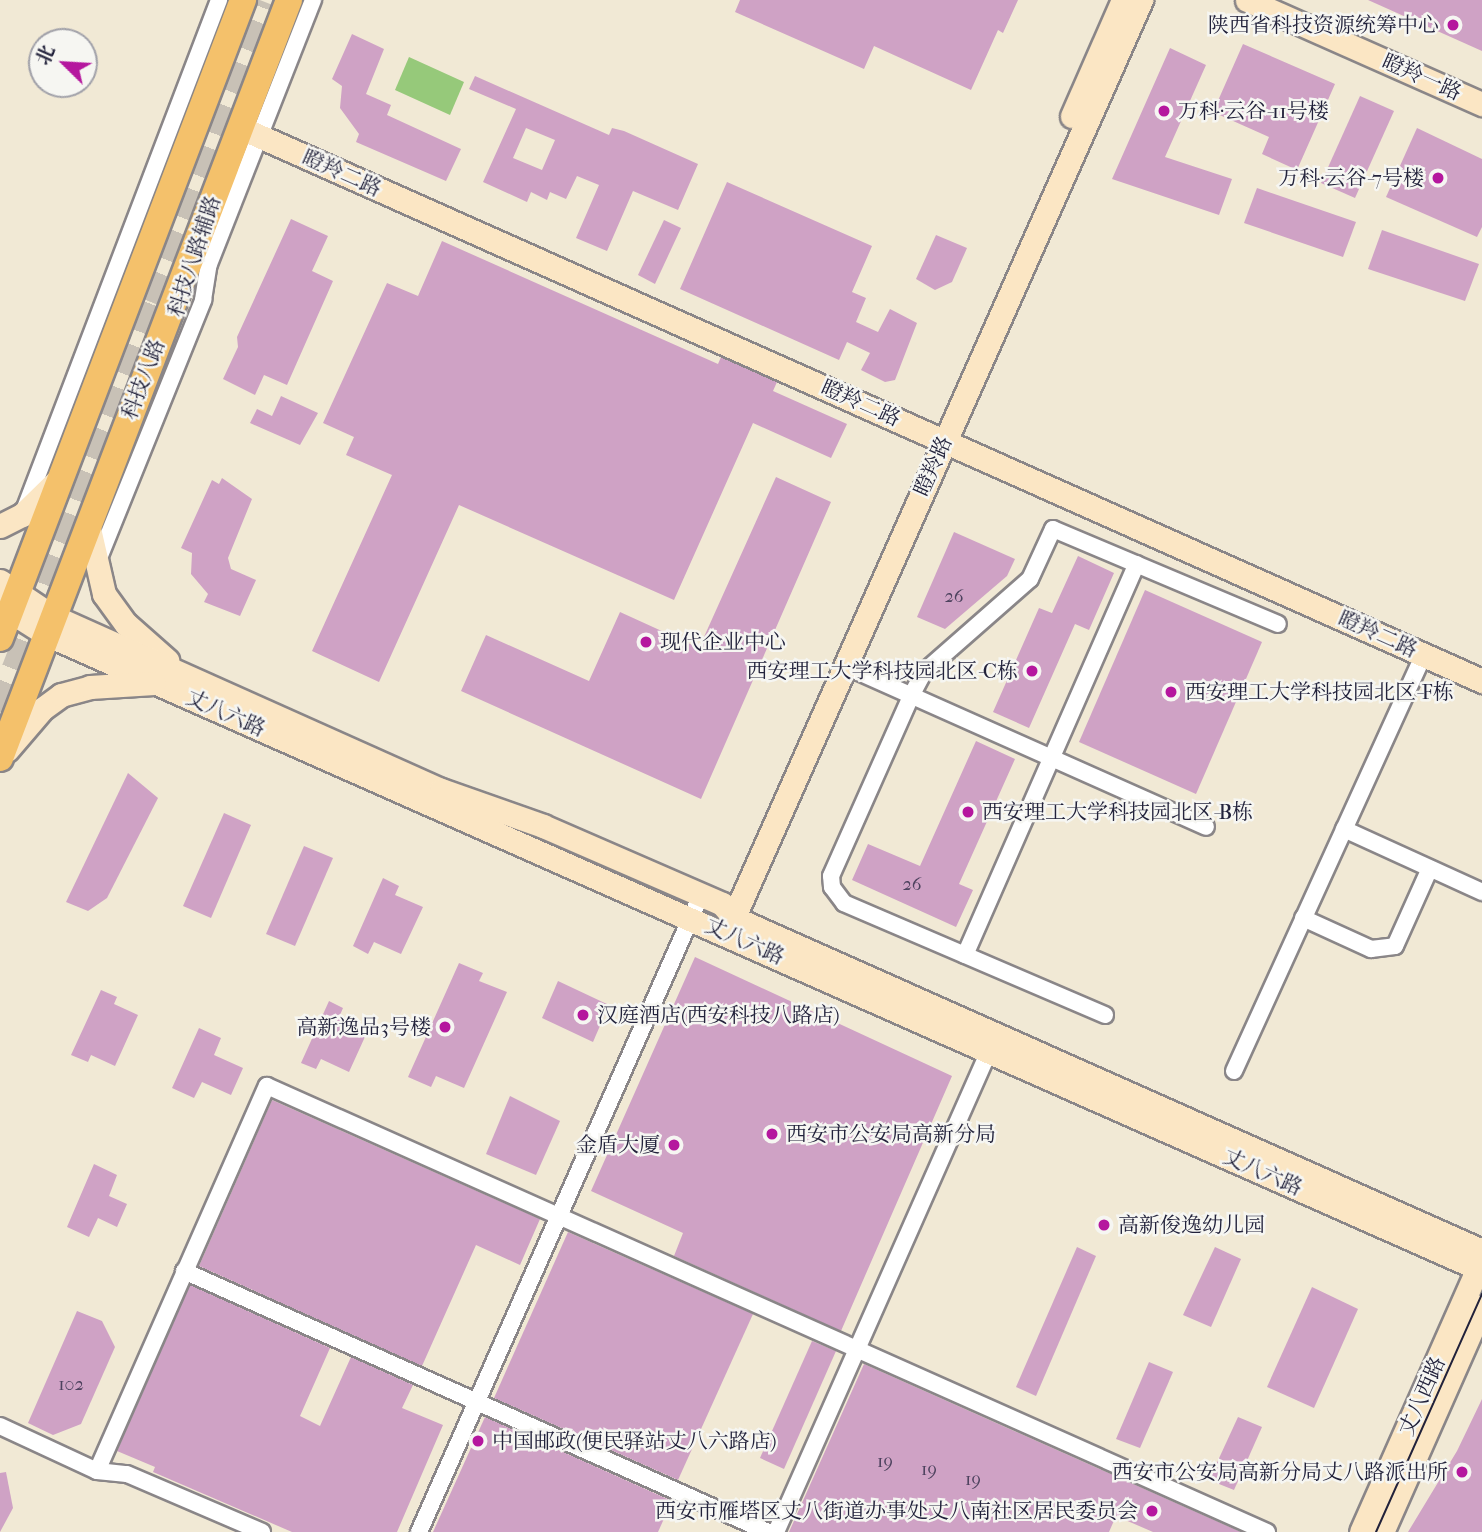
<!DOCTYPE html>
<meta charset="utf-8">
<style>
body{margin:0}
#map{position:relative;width:1482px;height:1532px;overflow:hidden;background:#f1e9d5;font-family:"IM FELL French Canon","Noto Serif SC",serif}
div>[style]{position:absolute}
.green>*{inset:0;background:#96c97a}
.building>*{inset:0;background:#cfa2c5}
.highway-tunnel>*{height:30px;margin-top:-15px;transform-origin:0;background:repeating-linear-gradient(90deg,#c8c1b6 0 30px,transparent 0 45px)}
.roads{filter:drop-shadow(2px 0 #8a8688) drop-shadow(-2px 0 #8a8688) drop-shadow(0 2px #8a8688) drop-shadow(0 -2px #8a8688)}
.street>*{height:16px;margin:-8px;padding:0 8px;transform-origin:8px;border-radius:8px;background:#fff}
.secondary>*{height:23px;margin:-11.5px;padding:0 11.5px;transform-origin:11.5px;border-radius:11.5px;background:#fbe6c4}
.primary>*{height:26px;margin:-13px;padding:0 13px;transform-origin:13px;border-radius:13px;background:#f4c16b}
.tram>*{height:2px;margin:-1px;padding:0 1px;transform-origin:1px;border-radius:1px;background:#22223b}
.dots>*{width:19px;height:19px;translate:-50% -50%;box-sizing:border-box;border:4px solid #f6f6f2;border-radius:50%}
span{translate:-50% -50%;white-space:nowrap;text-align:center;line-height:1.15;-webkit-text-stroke:5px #f6f6f2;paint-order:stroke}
.number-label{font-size:18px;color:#4d425e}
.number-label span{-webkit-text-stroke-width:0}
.poi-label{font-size:21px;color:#22223b}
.right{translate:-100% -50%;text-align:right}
.left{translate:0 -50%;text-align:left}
.street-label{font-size:21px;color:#22223b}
.north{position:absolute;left:28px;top:28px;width:70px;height:70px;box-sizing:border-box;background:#f6f6f2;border:2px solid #a1a1a9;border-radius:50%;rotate:294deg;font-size:19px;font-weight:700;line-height:28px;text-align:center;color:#22223b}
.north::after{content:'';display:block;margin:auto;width:24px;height:32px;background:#b5179e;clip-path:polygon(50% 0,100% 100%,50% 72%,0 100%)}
</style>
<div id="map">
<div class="green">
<i style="clip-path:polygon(409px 57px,464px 82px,450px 115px,395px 90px)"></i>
</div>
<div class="building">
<i style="clip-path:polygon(740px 0,1018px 0,1003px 33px,998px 30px,971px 90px,874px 46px,864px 69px,735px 12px)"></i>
<i style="clip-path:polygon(1368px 0,1482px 0,1482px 51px)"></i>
<i style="clip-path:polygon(352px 34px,384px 49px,366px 94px,391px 105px,387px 115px,461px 149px,446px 181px,356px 142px,359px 134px,340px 108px,342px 86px,332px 79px)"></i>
<i style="clip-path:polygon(1243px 44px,1335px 84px,1297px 170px,1262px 154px,1269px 137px,1213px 112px)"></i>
<i style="clip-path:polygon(1170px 48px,1206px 65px,1165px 157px,1232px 179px,1219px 215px,1112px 179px)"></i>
<i style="clip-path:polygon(evenodd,475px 76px,609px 135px,612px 128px,624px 131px,698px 164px,678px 210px,633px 191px,607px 251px,576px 238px,599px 185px,577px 176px,566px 199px,550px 192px,547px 200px,531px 192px,527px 202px,483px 182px,516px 109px,469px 89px,475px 76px,526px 128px,555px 140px,542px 170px,513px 158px,526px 128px)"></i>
<i style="clip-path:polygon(1360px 96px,1394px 111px,1355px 198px,1321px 183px)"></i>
<i style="clip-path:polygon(1417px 128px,1482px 159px,1482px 227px,1477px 237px,1386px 197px)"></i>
<i style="clip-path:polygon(727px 182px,872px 246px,852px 292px,866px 298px,856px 322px,878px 332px,890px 309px,917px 323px,895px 380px,885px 382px,861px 370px,870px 353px,847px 342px,839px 360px,680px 289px)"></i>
<i style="clip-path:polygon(1257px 188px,1356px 222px,1343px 257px,1244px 223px)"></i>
<i style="clip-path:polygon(291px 219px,328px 236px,312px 271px,333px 281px,287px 385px,264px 375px,255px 395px,223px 379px,238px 347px,237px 337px)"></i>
<i style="clip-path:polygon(664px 220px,681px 228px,655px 284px,638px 275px)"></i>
<i style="clip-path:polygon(1382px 230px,1479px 264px,1465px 301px,1368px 269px)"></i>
<i style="clip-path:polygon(936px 235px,967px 248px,952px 282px,935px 290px,916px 279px)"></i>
<i style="clip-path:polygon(442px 241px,718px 364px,721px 357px,777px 382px,773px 391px,847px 424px,831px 458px,753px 423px,674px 600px,459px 505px,379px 682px,312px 651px,392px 475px,346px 455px,354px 437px,323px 423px,387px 283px,418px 296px)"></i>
<i style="clip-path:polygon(281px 396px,318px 413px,300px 445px,250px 423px,257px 409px,272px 416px)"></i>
<i style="clip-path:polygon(776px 477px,831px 502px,701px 799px,461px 691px,486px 635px,589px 681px,620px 612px,699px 648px)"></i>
<i style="clip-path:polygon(222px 478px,252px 499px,228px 558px,231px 569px,256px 580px,240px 616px,204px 602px,208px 594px,191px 574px,192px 553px,181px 548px,212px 480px,219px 484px)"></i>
<i style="clip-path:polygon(954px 532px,1015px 559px,1007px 576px,945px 629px,917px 617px)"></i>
<i style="clip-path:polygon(1078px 556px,1114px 573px,1089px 630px,1075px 624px,1029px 728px,993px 712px,1039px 608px,1052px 613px)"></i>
<i style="clip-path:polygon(1145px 590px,1262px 642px,1196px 794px,1079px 742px)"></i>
<i style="clip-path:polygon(976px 741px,1015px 759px,959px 884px,973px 890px,956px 927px,852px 880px,868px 844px,920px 866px)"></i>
<i style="clip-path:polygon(128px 773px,158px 798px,107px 898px,88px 911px,66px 902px)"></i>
<i style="clip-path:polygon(224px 813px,251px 825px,211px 918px,183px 906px)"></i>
<i style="clip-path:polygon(304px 846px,333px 858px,295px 946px,266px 934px)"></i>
<i style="clip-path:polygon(383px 878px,399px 886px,395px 895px,423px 907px,401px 954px,374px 942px,368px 954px,353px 946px)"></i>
<i style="clip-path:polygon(695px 957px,952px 1076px,841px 1331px,674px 1256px,683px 1233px,591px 1191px)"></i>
<i style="clip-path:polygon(459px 963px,483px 973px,479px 981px,507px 992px,464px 1088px,436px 1076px,431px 1087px,408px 1077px)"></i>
<i style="clip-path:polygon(558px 981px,609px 1005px,593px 1042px,542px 1018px)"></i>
<i style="clip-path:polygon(101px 990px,117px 997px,114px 1004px,138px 1015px,115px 1066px,91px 1055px,88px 1062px,71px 1055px)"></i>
<i style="clip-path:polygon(329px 1001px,343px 1008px,340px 1015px,369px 1028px,349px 1072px,321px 1059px,316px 1069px,301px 1063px)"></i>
<i style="clip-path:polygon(199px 1028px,221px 1038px,214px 1055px,243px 1068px,231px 1095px,202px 1082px,194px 1098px,172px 1088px)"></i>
<i style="clip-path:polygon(510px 1096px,560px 1121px,536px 1175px,486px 1154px)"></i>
<i style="clip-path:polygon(272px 1100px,540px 1219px,520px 1265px,476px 1245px,422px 1366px,199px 1266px)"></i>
<i style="clip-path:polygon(94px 1164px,117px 1175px,109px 1196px,127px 1204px,117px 1227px,98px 1218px,89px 1237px,67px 1227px)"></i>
<i style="clip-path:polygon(568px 1232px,753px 1314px,678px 1480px,494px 1398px)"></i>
<i style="clip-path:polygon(1077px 1247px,1096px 1256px,1036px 1396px,1016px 1387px)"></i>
<i style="clip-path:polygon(1215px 1247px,1241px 1259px,1211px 1327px,1183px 1315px)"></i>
<i style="clip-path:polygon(190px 1285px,330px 1348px,300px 1416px,320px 1426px,351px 1357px,413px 1385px,402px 1408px,443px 1425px,397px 1532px,292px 1532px,153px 1472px,155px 1467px,117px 1451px)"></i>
<i style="clip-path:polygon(1312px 1287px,1358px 1309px,1314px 1408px,1267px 1387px)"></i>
<i style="clip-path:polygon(77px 1311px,102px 1321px,115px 1347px,81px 1424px,53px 1435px,28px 1423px)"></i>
<i style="clip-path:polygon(812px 1341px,836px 1351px,784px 1469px,760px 1458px)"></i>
<i style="clip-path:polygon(1149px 1362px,1173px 1372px,1140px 1448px,1116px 1439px)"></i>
<i style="clip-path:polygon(864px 1364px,1241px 1532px,1153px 1532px,1116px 1516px,1109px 1532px,789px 1532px)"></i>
<i style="clip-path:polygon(1482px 1399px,1482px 1532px,1408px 1532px,1457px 1451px)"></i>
<i style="clip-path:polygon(485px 1417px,672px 1501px,658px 1532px,433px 1532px)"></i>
<i style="clip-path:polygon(1238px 1417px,1262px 1427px,1234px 1490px,1209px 1480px)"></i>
<i style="clip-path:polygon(6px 1472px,13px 1508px,0 1532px,0 1473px)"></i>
</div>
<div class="highway-tunnel">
<i style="left:143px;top:299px;width:321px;rotate:-68.5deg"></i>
<i style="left:0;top:712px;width:462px;rotate:-68.7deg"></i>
</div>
<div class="roads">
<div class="street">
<i style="left:25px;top:508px;width:544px;rotate:-69.1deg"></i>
<i style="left:97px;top:563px;width:284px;rotate:-68deg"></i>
<i style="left:203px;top:300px;width:36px;rotate:-81deg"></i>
<i style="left:209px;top:264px;width:284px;rotate:-68.5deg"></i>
<i style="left:845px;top:666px;width:395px;rotate:24deg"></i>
<i style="left:1344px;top:829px;width:152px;rotate:24.5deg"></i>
<i style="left:1303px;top:918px;width:75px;rotate:24.5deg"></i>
<i style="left:1371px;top:949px;width:24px;rotate:-7deg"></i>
<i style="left:1395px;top:946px;width:85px;rotate:-65.8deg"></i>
<i style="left:965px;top:955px;width:427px;rotate:-66.3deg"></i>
<i style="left:1105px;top:1015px;width:284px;rotate:-156.8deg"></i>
<i style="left:844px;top:903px;width:20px;rotate:-127deg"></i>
<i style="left:832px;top:887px;width:11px;rotate:-95deg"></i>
<i style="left:831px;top:876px;width:197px;rotate:-66deg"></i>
<i style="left:911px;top:696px;width:27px;rotate:-62deg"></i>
<i style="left:924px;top:672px;width:141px;rotate:-41.3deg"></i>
<i style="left:1030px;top:579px;width:55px;rotate:-65.3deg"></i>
<i style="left:1053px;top:529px;width:244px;rotate:22.9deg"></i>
<i style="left:1234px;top:1071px;width:457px;rotate:-65.5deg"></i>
<i style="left:184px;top:1271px;width:640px;rotate:24.08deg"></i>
<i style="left:0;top:1426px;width:107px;rotate:24.9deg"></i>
<i style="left:97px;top:1471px;width:30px;rotate:6deg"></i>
<i style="left:127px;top:1474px;width:147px;rotate:23.2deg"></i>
<i style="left:97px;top:1471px;width:421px;rotate:-66.2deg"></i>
<i style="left:267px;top:1086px;width:1095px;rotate:24.04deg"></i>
<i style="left:419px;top:1532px;width:697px;rotate:-66.12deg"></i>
<i style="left:776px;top:1532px;width:526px;rotate:-66.11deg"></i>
</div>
<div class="secondary">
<i style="left:1247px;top:0;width:257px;rotate:23.9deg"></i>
<i style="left:1072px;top:116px;width:127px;rotate:-66.3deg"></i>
<i style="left:239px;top:127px;width:1361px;rotate:24.02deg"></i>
<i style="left:88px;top:524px;width:72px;rotate:77.1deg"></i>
<i style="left:104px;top:594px;width:37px;rotate:54deg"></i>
<i style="left:126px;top:624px;width:55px;rotate:41.3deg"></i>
<i style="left:0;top:526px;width:25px;rotate:-27deg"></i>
<i style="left:22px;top:515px;width:54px;rotate:-44.3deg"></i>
<i style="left:0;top:581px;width:63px;rotate:33.9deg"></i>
<i style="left:52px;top:616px;width:426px;rotate:24.1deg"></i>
<i style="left:441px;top:790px;width:108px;rotate:19.4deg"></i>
<i style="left:543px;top:826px;width:195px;rotate:23.5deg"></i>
<i style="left:722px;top:904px;width:18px;rotate:49deg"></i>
<i style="left:734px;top:918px;width:819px;rotate:24deg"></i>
<i style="left:0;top:605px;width:54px;rotate:32.2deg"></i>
<i style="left:46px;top:634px;width:1571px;rotate:23.89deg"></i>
<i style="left:7px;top:750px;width:54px;rotate:-49.5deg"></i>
<i style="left:42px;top:709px;width:24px;rotate:-36deg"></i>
<i style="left:61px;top:695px;width:30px;rotate:-15deg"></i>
<i style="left:90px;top:687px;width:64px;rotate:-3.6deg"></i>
<i style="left:728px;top:930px;width:1018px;rotate:-66.05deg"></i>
<i style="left:1361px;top:1532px;width:299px;rotate:-66.1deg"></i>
<i style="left:1382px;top:1532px;width:247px;rotate:-66.1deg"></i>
</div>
<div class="primary">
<i style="left:0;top:638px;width:683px;rotate:-69.15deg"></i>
<i style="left:0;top:758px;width:811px;rotate:-69.13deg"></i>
</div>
</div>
<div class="tram">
<i style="left:1376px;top:1532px;width:261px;rotate:-66deg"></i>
</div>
<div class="dots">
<i style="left:1453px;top:25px;background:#b5179e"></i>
<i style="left:1164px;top:111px;background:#b5179e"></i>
<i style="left:1438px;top:178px;background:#b5179e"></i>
<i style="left:646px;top:642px;background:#b5179e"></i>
<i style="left:1032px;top:671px;background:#b5179e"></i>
<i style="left:1171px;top:692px;background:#b5179e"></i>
<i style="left:968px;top:812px;background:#b5179e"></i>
<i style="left:583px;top:1015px;background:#b5179e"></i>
<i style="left:445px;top:1027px;background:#b5179e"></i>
<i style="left:772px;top:1134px;background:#b5179e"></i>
<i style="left:674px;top:1145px;background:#b5179e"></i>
<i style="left:1104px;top:1225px;background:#b5179e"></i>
<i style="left:478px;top:1441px;background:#b5179e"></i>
<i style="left:1462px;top:1472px;background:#b5179e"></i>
<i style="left:1152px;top:1511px;background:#b5179e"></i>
</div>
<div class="number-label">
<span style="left:954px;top:597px">26</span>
<span style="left:912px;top:885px">26</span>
<span style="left:71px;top:1385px">102</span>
<span style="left:885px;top:1462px">19</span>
<span style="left:929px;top:1470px">19</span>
<span style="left:973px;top:1480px">19</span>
</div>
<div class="poi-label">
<span class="right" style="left:1439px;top:25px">陕西省科技资源统筹中心</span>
<span class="left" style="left:1178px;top:111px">万科·云谷-11号楼</span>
<span class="right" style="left:1424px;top:178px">万科·云谷-7号楼</span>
<span class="left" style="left:660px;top:642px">现代企业中心</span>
<span class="right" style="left:1018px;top:671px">西安理工大学科技园北区-C栋</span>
<span class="left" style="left:1185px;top:692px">西安理工大学科技园北区-F栋</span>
<span class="left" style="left:982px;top:812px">西安理工大学科技园北区-B栋</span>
<span class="left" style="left:597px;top:1015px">汉庭酒店(西安科技八路店)</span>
<span class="right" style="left:431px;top:1027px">高新逸品3号楼</span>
<span class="left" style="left:786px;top:1134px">西安市公安局高新分局</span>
<span class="right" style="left:660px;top:1145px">金盾大厦</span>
<span class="left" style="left:1118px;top:1225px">高新俊逸幼儿园</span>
<span class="left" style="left:492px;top:1441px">中国邮政(便民驿站丈八六路店)</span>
<span class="right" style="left:1448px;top:1472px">西安市公安局高新分局丈八路派出所</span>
<span class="right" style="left:1138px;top:1511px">西安市雁塔区丈八街道办事处丈八南社区居民委员会</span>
</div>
<div class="street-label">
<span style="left:1422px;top:77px;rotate:24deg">瞪羚一路</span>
<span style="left:342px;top:173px;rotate:24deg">瞪羚二路</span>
<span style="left:194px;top:256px;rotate:-72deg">科技八路辅路</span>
<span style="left:143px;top:379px;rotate:-69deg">科技八路</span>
<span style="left:861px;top:403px;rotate:24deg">瞪羚二路</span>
<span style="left:933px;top:466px;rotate:-66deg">瞪羚路</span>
<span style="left:1378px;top:634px;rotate:24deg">瞪羚二路</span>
<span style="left:226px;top:713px;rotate:24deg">丈八六路</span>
<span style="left:745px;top:941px;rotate:24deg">丈八六路</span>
<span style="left:1263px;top:1172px;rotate:24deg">丈八六路</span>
<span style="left:1422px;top:1396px;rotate:-66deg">丈八西路</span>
</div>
<div class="north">北</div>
</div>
